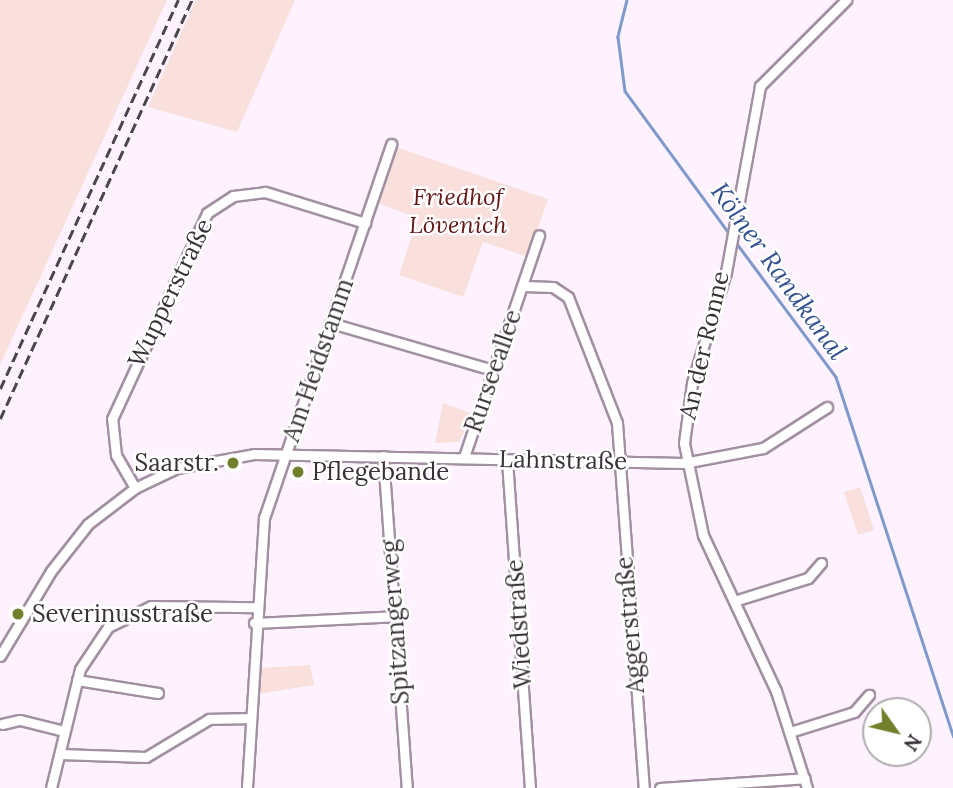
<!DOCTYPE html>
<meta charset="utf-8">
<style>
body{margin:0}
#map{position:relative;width:953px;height:788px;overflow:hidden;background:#fdf2fe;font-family:Lora,serif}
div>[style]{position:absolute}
.green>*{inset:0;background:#f9e0dd}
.stream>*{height:2.5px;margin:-1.25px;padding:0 1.25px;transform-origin:1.25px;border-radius:1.25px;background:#8099cb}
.roads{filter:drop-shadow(2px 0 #a290a2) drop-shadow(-2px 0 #a290a2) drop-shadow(0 2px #a290a2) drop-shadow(0 -2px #a290a2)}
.street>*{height:9px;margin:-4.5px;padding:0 4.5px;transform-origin:4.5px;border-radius:4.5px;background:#fff}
.rail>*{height:2.5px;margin-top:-1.25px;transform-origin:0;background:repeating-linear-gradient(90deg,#4c454c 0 10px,transparent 0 15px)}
.dots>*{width:19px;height:19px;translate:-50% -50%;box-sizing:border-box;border:4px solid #fff;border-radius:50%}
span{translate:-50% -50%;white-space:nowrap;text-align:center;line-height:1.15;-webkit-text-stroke:5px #fff;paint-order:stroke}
.park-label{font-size:24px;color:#661918;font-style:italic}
.street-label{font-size:24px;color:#383138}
.poi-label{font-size:24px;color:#383138}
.right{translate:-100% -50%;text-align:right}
.left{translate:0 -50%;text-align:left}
.water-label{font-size:26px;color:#345291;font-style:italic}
.north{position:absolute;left:862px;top:697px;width:70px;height:70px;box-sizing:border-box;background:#fff;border:2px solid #afadaf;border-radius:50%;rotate:124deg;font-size:19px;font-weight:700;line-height:28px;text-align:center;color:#383138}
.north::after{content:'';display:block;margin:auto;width:24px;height:32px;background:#727f2c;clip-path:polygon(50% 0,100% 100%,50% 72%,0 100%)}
</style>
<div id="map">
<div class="green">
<i style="clip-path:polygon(0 0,167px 0,0 365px)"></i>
<i style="clip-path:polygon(196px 0,295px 0,237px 132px,148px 107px)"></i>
<i style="clip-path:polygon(396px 147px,548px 199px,528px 257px,483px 242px,463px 297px,399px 275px,418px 218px,377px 203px)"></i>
<i style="clip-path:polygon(443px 403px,473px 414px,459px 442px,435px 443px)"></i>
<i style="clip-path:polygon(860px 487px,874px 530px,858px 535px,844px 492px)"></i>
<i style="clip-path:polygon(310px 665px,314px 685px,258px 694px,260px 668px)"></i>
</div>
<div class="stream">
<i style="left:627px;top:0;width:38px;rotate:104deg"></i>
<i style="left:618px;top:37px;width:54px;rotate:82.6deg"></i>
<i style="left:625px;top:91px;width:176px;rotate:53.8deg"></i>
<i style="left:735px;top:241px;width:169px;rotate:53.4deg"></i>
<i style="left:836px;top:377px;width:378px;rotate:71.9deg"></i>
</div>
<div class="roads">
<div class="street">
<i style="left:522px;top:286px;width:31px;rotate:2deg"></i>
<i style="left:553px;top:287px;width:18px;rotate:34deg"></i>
<i style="left:568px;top:297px;width:135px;rotate:68.7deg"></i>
<i style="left:617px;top:423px;width:366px;rotate:85.8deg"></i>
<i style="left:331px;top:323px;width:169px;rotate:16.2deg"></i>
<i style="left:383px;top:456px;width:333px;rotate:85.9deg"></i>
<i style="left:464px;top:457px;width:234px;rotate:-71.3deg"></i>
<i style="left:507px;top:460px;width:329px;rotate:86deg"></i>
<i style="left:135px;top:488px;width:38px;rotate:-120deg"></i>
<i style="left:116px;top:455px;width:36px;rotate:-96deg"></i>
<i style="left:112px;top:419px;width:227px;rotate:-65.2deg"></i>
<i style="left:207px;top:213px;width:31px;rotate:-33deg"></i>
<i style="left:233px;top:196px;width:32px;rotate:-7deg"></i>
<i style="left:265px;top:192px;width:105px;rotate:17.2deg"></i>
<i style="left:734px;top:601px;width:77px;rotate:-17.3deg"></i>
<i style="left:808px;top:578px;width:20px;rotate:-49deg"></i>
<i style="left:254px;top:623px;width:141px;rotate:-2.8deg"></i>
<i style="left:0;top:656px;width:99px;rotate:-59deg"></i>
<i style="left:51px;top:571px;width:60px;rotate:-51.8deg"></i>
<i style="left:88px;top:524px;width:59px;rotate:-37.5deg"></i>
<i style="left:135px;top:488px;width:47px;rotate:-25.5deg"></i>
<i style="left:177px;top:468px;width:78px;rotate:-10.3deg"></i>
<i style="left:254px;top:454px;width:430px;rotate:1.2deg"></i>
<i style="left:684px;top:463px;width:80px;rotate:-10.8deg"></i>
<i style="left:763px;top:448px;width:76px;rotate:-32.6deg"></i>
<i style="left:77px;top:680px;width:82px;rotate:9.1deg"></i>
<i style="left:2px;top:724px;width:18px;rotate:-13deg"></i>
<i style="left:20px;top:720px;width:45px;rotate:14deg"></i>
<i style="left:790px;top:732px;width:67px;rotate:-17.4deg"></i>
<i style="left:854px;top:712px;width:23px;rotate:-49deg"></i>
<i style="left:60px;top:754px;width:86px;rotate:2deg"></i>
<i style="left:146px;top:757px;width:74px;rotate:-31.1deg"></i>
<i style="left:209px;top:719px;width:41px;rotate:-1.4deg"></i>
<i style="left:51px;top:788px;width:122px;rotate:-76.3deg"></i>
<i style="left:80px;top:669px;width:50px;rotate:-56.3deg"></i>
<i style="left:108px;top:627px;width:48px;rotate:-26deg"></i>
<i style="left:151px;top:606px;width:104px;rotate:0.6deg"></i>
<i style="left:247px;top:788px;width:271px;rotate:-86.4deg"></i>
<i style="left:264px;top:518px;width:395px;rotate:-71.2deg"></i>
<i style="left:660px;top:788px;width:145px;rotate:-3.9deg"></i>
<i style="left:807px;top:788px;width:102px;rotate:-107.7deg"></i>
<i style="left:776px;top:691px;width:172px;rotate:-115.1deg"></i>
<i style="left:703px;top:535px;width:94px;rotate:-101.7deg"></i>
<i style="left:684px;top:443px;width:61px;rotate:-82.4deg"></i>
<i style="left:692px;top:383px;width:116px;rotate:-73deg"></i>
<i style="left:726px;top:272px;width:189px;rotate:-79.6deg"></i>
<i style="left:760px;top:86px;width:122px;rotate:-45deg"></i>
</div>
</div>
<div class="rail">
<i style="left:0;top:389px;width:428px;rotate:-65.4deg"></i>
<i style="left:0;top:419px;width:461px;rotate:-65.4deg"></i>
</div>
<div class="dots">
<i style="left:233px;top:463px;background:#727f2c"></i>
<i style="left:298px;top:472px;background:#727f2c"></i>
<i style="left:18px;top:614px;background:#727f2c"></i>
</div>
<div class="park-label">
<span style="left:458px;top:211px">Friedhof<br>Lövenich</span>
</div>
<div class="street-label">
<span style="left:170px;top:293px;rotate:-64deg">Wupperstraße</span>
<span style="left:704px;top:345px;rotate:-77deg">An der Ronne</span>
<span style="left:318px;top:360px;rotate:-71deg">Am Heidstamm</span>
<span style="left:493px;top:371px;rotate:-71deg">Rurseeallee</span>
<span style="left:563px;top:460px;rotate:1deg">Lahnstraße</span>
<span style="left:395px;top:622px;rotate:-94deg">Spitzangerweg</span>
<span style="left:519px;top:624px;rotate:-94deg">Wiedstraße</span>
<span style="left:630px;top:625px;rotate:-95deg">Aggerstraße</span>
</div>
<div class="poi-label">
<span class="right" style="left:219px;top:463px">Saarstr.</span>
<span class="left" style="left:312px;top:472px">Pflegebande</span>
<span class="left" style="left:32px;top:614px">Severinusstraße</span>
</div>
<div class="water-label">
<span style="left:779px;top:271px;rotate:54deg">Kölner Randkanal</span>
</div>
<div class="north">N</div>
</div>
